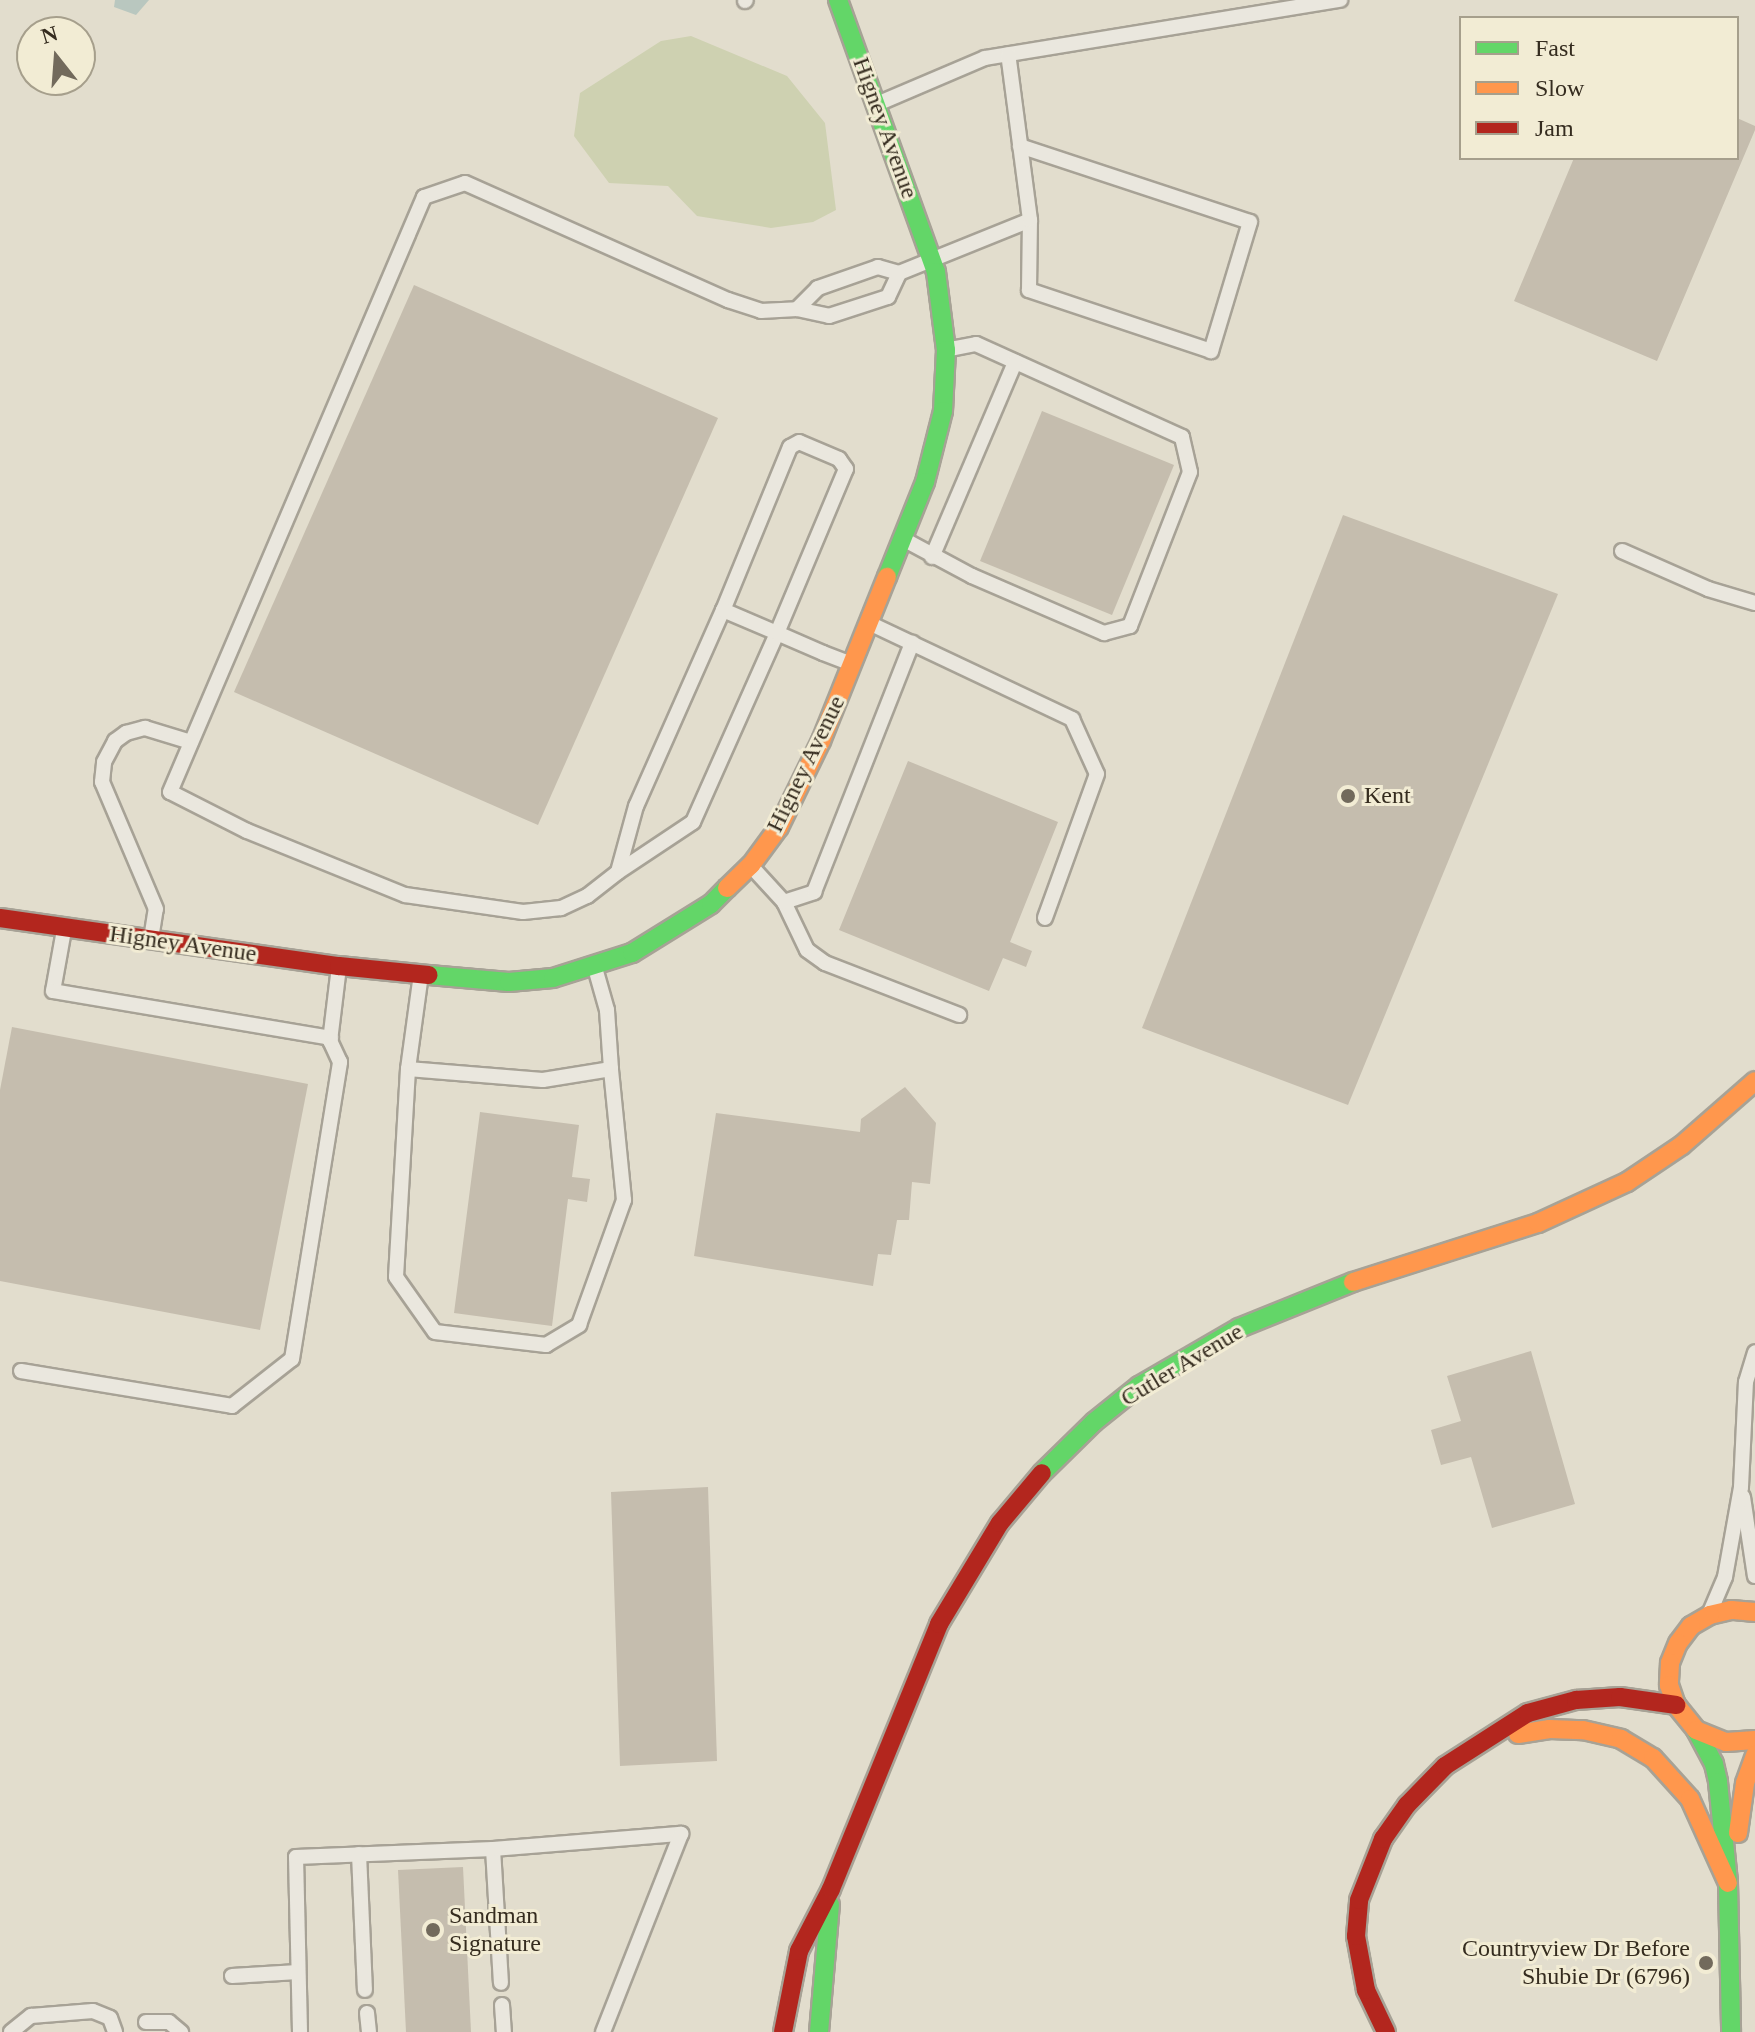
<!DOCTYPE html>
<style>
body{margin:0}
#map{position:relative;width:1755px;height:2032px;overflow:hidden;background:#e2ddcd;font-family:"Times New Roman",serif}
div>[style]{position:absolute}
.green>*{inset:0;background:#ced1b1}
.water>*{inset:0;background:#b9c7bf}
.building>*{inset:0;background:#c5bdae}
.roads{filter:drop-shadow(2px 0 #a7a296) drop-shadow(-2px 0 #a7a296) drop-shadow(0 2px #a7a296) drop-shadow(0 -2px #a7a296)}
.lane>*{height:14px;margin:-7px;padding:0 7px;transform-origin:7px;border-radius:7px;background:#eae7de}
.fast>*{height:18px;margin:-9px;padding:0 9px;transform-origin:9px;border-radius:9px;background:#63d668}
.slow>*{height:18px;margin:-9px;padding:0 9px;transform-origin:9px;border-radius:9px;background:#ff974d}
.jam>*{height:18px;margin:-9px;padding:0 9px;transform-origin:9px;border-radius:9px;background:#b3261e}
.dots>*{width:22px;height:22px;translate:-50% -50%;box-sizing:border-box;border:4px solid #f2ecd4;border-radius:50%}
span{translate:-50% -50%;white-space:nowrap;text-align:center;line-height:1.15;-webkit-text-stroke:6px #f2ecd4;paint-order:stroke}
.street-label{font-size:24px;color:#352c1f}
.poi-label{font-size:24px;color:#352c1f}
.left{translate:0 -50%;text-align:left}
.right{translate:-100% -50%;text-align:right}
.legend{position:absolute;left:1459px;top:16px;width:280px;height:144px;box-sizing:border-box;background:#f2ecd4;border:2px solid #a69f8c;margin:0;padding:10px 14px;list-style:none;font-size:24px;color:#352c1f}
.legend li{display:flex;align-items:center;gap:16px;height:40px}
.legend b{width:40px;border:2px solid #a69f8c}
.north{position:absolute;left:16px;top:16px;width:80px;height:80px;box-sizing:border-box;background:#f2ecd4;border:2px solid #a69f8c;border-radius:50%;rotate:343deg;font-size:22px;font-weight:700;line-height:32px;text-align:center;color:#352c1f}
.north::after{content:'';display:block;margin:auto;width:28px;height:36px;background:#726a5c;clip-path:polygon(50% 0,100% 100%,50% 72%,0 100%)}
</style>
<div id="map">
<div class="green">
<i style="clip-path:polygon(691px 36px,787px 76px,825px 123px,836px 210px,813px 222px,771px 228px,697px 216px,668px 186px,609px 183px,574px 136px,580px 93px,661px 41px)"></i>
</div>
<div class="water">
<i style="clip-path:polygon(115px 0,149px 0,136px 15px,114px 7px)"></i>
</div>
<div class="building">
<i style="clip-path:polygon(1737px 118px,1755px 126px,1755px 130px,1657px 361px,1514px 301px,1574px 158px,1737px 158px)"></i>
<i style="clip-path:polygon(414px 285px,718px 418px,538px 825px,234px 692px)"></i>
<i style="clip-path:polygon(1042px 411px,1174px 465px,1112px 615px,980px 561px)"></i>
<i style="clip-path:polygon(1343px 515px,1558px 594px,1348px 1105px,1142px 1028px)"></i>
<i style="clip-path:polygon(908px 761px,1058px 822px,1010px 942px,1032px 951px,1026px 967px,1003px 958px,989px 991px,839px 930px)"></i>
<i style="clip-path:polygon(12px 1027px,308px 1084px,260px 1330px,0 1281px,0 1090px)"></i>
<i style="clip-path:polygon(905px 1087px,936px 1123px,930px 1184px,912px 1182px,909px 1220px,897px 1220px,891px 1255px,878px 1254px,873px 1286px,694px 1256px,716px 1113px,860px 1132px,861px 1119px)"></i>
<i style="clip-path:polygon(480px 1112px,579px 1125px,572px 1177px,590px 1179px,587px 1202px,568px 1199px,552px 1326px,454px 1313px)"></i>
<i style="clip-path:polygon(1531px 1351px,1575px 1504px,1492px 1528px,1471px 1457px,1441px 1465px,1431px 1430px,1461px 1421px,1447px 1376px)"></i>
<i style="clip-path:polygon(708px 1487px,717px 1761px,620px 1766px,611px 1492px)"></i>
<i style="clip-path:polygon(463px 1867px,471px 2032px,406px 2032px,398px 1870px)"></i>
</div>
<div class="roads">
<div class="lane">
<i style="left:745px;top:1px;width:1px;rotate:-45deg"></i>
<i style="left:877px;top:104px;width:117px;rotate:-23.1deg"></i>
<i style="left:985px;top:58px;width:360px;rotate:-9.3deg"></i>
<i style="left:1020px;top:146px;width:242px;rotate:18.3deg"></i>
<i style="left:1250px;top:222px;width:135px;rotate:106.8deg"></i>
<i style="left:1211px;top:351px;width:192px;rotate:-161.5deg"></i>
<i style="left:1029px;top:290px;width:70px;rotate:-89.2deg"></i>
<i style="left:899px;top:273px;width:141px;rotate:-22deg"></i>
<i style="left:1030px;top:220px;width:167px;rotate:-97.5deg"></i>
<i style="left:903px;top:539px;width:78px;rotate:28.2deg"></i>
<i style="left:972px;top:576px;width:144px;rotate:23.4deg"></i>
<i style="left:1104px;top:633px;width:27px;rotate:-15deg"></i>
<i style="left:1130px;top:626px;width:165px;rotate:-68.7deg"></i>
<i style="left:1190px;top:472px;width:36px;rotate:-103deg"></i>
<i style="left:1182px;top:437px;width:226px;rotate:-155.7deg"></i>
<i style="left:976px;top:344px;width:31px;rotate:169deg"></i>
<i style="left:1622px;top:551px;width:94px;rotate:23.8deg"></i>
<i style="left:1708px;top:589px;width:49px;rotate:16.6deg"></i>
<i style="left:932px;top:557px;width:212px;rotate:-66.9deg"></i>
<i style="left:723px;top:610px;width:214px;rotate:113.9deg"></i>
<i style="left:636px;top:806px;width:68px;rotate:105.3deg"></i>
<i style="left:618px;top:872px;width:90px;rotate:-33.7deg"></i>
<i style="left:693px;top:822px;width:207px;rotate:-66deg"></i>
<i style="left:777px;top:633px;width:178px;rotate:-67.2deg"></i>
<i style="left:846px;top:469px;width:12px;rotate:-125deg"></i>
<i style="left:839px;top:459px;width:43px;rotate:-157deg"></i>
<i style="left:799px;top:442px;width:10px;rotate:151deg"></i>
<i style="left:790px;top:447px;width:176px;rotate:112.3deg"></i>
<i style="left:723px;top:610px;width:59px;rotate:23.1deg"></i>
<i style="left:777px;top:633px;width:50px;rotate:23.5deg"></i>
<i style="left:823px;top:653px;width:30px;rotate:21deg"></i>
<i style="left:869px;top:623px;width:225px;rotate:25.3deg"></i>
<i style="left:1072px;top:719px;width:60px;rotate:65.6deg"></i>
<i style="left:1097px;top:774px;width:153px;rotate:109.9deg"></i>
<i style="left:751px;top:866px;width:49px;rotate:47.5deg"></i>
<i style="left:784px;top:902px;width:53px;rotate:64.4deg"></i>
<i style="left:807px;top:950px;width:22px;rotate:36deg"></i>
<i style="left:825px;top:963px;width:144px;rotate:21.2deg"></i>
<i style="left:618px;top:872px;width:39px;rotate:142deg"></i>
<i style="left:587px;top:896px;width:29px;rotate:155deg"></i>
<i style="left:561px;top:908px;width:38px;rotate:174deg"></i>
<i style="left:523px;top:912px;width:119px;rotate:-171.8deg"></i>
<i style="left:405px;top:895px;width:170px;rotate:-157.9deg"></i>
<i style="left:247px;top:831px;width:86px;rotate:-153.1deg"></i>
<i style="left:170px;top:792px;width:647px;rotate:-66.88deg"></i>
<i style="left:424px;top:197px;width:43px;rotate:-18.9deg"></i>
<i style="left:465px;top:183px;width:288px;rotate:24deg"></i>
<i style="left:728px;top:300px;width:35px;rotate:18deg"></i>
<i style="left:761px;top:311px;width:36px;rotate:-3deg"></i>
<i style="left:797px;top:309px;width:33px;rotate:12deg"></i>
<i style="left:829px;top:316px;width:62px;rotate:-17.9deg"></i>
<i style="left:888px;top:297px;width:26px;rotate:-65deg"></i>
<i style="left:899px;top:273px;width:22px;rotate:-164deg"></i>
<i style="left:878px;top:267px;width:64px;rotate:160.7deg"></i>
<i style="left:818px;top:288px;width:30px;rotate:135deg"></i>
<i style="left:784px;top:902px;width:32px;rotate:-18deg"></i>
<i style="left:814px;top:892px;width:268px;rotate:-68.5deg"></i>
<i style="left:64px;top:930px;width:62px;rotate:100.2deg"></i>
<i style="left:53px;top:991px;width:282px;rotate:9.6deg"></i>
<i style="left:151px;top:939px;width:30px;rotate:-81deg"></i>
<i style="left:156px;top:909px;width:138px;rotate:-113deg"></i>
<i style="left:102px;top:782px;width:20px;rotate:-84deg"></i>
<i style="left:104px;top:762px;width:24px;rotate:-62deg"></i>
<i style="left:115px;top:741px;width:14px;rotate:-36deg"></i>
<i style="left:126px;top:733px;width:20px;rotate:-15deg"></i>
<i style="left:145px;top:728px;width:48px;rotate:16.9deg"></i>
<i style="left:421px;top:974px;width:96px;rotate:97.8deg"></i>
<i style="left:408px;top:1069px;width:135px;rotate:4.7deg"></i>
<i style="left:543px;top:1080px;width:69px;rotate:-9.2deg"></i>
<i style="left:611px;top:1069px;width:59px;rotate:-93.9deg"></i>
<i style="left:607px;top:1010px;width:44px;rotate:-105.9deg"></i>
<i style="left:408px;top:1069px;width:208px;rotate:93.3deg"></i>
<i style="left:396px;top:1277px;width:67px;rotate:54.7deg"></i>
<i style="left:435px;top:1332px;width:112px;rotate:6.7deg"></i>
<i style="left:546px;top:1345px;width:39px;rotate:-31deg"></i>
<i style="left:579px;top:1325px;width:133px;rotate:-70.2deg"></i>
<i style="left:624px;top:1200px;width:132px;rotate:-95.7deg"></i>
<i style="left:21px;top:1371px;width:214px;rotate:9.4deg"></i>
<i style="left:232px;top:1406px;width:76px;rotate:-38.1deg"></i>
<i style="left:292px;top:1359px;width:301px;rotate:-80.8deg"></i>
<i style="left:340px;top:1062px;width:23px;rotate:-115deg"></i>
<i style="left:330px;top:1041px;width:75px;rotate:-83.1deg"></i>
<i style="left:1743px;top:1497px;width:80px;rotate:81.4deg"></i>
<i style="left:1711px;top:1610px;width:36px;rotate:-67deg"></i>
<i style="left:1725px;top:1577px;width:91px;rotate:-79.9deg"></i>
<i style="left:1741px;top:1487px;width:105px;rotate:-87.3deg"></i>
<i style="left:1746px;top:1382px;width:31px;rotate:-73deg"></i>
<i style="left:493px;top:1849px;width:134px;rotate:86.6deg"></i>
<i style="left:359px;top:1854px;width:136px;rotate:87.5deg"></i>
<i style="left:232px;top:1976px;width:66px;rotate:-3.5deg"></i>
<i style="left:502px;top:2005px;width:27px;rotate:86deg"></i>
<i style="left:367px;top:2013px;width:19px;rotate:84deg"></i>
<i style="left:146px;top:2022px;width:23px"></i>
<i style="left:169px;top:2022px;width:16px;rotate:40deg"></i>
<i style="left:11px;top:2032px;width:26px;rotate:-39deg"></i>
<i style="left:31px;top:2016px;width:62px;rotate:-4.6deg"></i>
<i style="left:93px;top:2011px;width:18px;rotate:22deg"></i>
<i style="left:110px;top:2018px;width:15px;rotate:70deg"></i>
<i style="left:300px;top:2032px;width:175px;rotate:-91.3deg"></i>
<i style="left:296px;top:1857px;width:197px;rotate:-2.3deg"></i>
<i style="left:493px;top:1849px;width:189px;rotate:-4.6deg"></i>
<i style="left:681px;top:1834px;width:213px;rotate:111.5deg"></i>
</div>
<div class="fast">
<i style="left:838px;top:0;width:289px;rotate:70.2deg"></i>
<i style="left:936px;top:272px;width:79px;rotate:82.7deg"></i>
<i style="left:946px;top:350px;width:61px;rotate:92.8deg"></i>
<i style="left:943px;top:411px;width:73px;rotate:104.2deg"></i>
<i style="left:925px;top:482px;width:102px;rotate:111.8deg"></i>
<i style="left:429px;top:975px;width:80px;rotate:5deg"></i>
<i style="left:509px;top:982px;width:44px;rotate:-5.2deg"></i>
<i style="left:553px;top:978px;width:83px;rotate:-17.6deg"></i>
<i style="left:632px;top:953px;width:93px;rotate:-31.8deg"></i>
<i style="left:711px;top:904px;width:23px;rotate:-45deg"></i>
<i style="left:1042px;top:1473px;width:73px;rotate:-44.4deg"></i>
<i style="left:1094px;top:1422px;width:58px;rotate:-38.7deg"></i>
<i style="left:1139px;top:1386px;width:116px;rotate:-30.1deg"></i>
<i style="left:1239px;top:1328px;width:123px;rotate:-22deg"></i>
<i style="left:1696px;top:1730px;width:38px;rotate:62deg"></i>
<i style="left:1714px;top:1764px;width:18px;rotate:77deg"></i>
<i style="left:1718px;top:1782px;width:101px;rotate:84.3deg"></i>
<i style="left:1728px;top:1883px;width:149px;rotate:88.8deg"></i>
<i style="left:819px;top:2032px;width:128px;rotate:-85.1deg"></i>
</div>
<div class="slow">
<i style="left:727px;top:888px;width:33px;rotate:-44deg"></i>
<i style="left:751px;top:865px;width:47px;rotate:-53.6deg"></i>
<i style="left:779px;top:827px;width:96px;rotate:-64deg"></i>
<i style="left:821px;top:741px;width:177px;rotate:-68.1deg"></i>
<i style="left:1353px;top:1282px;width:194px;rotate:-17.7deg"></i>
<i style="left:1538px;top:1223px;width:98px;rotate:-24.7deg"></i>
<i style="left:1627px;top:1182px;width:66px;rotate:-33.9deg"></i>
<i style="left:1682px;top:1145px;width:97px;rotate:-41.2deg"></i>
<i style="left:1755px;top:1612px;width:24px;rotate:-175deg"></i>
<i style="left:1731px;top:1610px;width:22px;rotate:167deg"></i>
<i style="left:1710px;top:1615px;width:22px;rotate:150deg"></i>
<i style="left:1691px;top:1626px;width:21px;rotate:127deg"></i>
<i style="left:1678px;top:1643px;width:22px;rotate:112deg"></i>
<i style="left:1670px;top:1663px;width:22px;rotate:93deg"></i>
<i style="left:1669px;top:1685px;width:21px;rotate:71deg"></i>
<i style="left:1676px;top:1705px;width:32px;rotate:51deg"></i>
<i style="left:1696px;top:1730px;width:32px;rotate:22deg"></i>
<i style="left:1726px;top:1742px;width:29px;rotate:-4deg"></i>
<i style="left:1518px;top:1734px;width:32px;rotate:-9deg"></i>
<i style="left:1550px;top:1729px;width:33px;rotate:2deg"></i>
<i style="left:1583px;top:1730px;width:39px;rotate:13deg"></i>
<i style="left:1621px;top:1739px;width:37px;rotate:31deg"></i>
<i style="left:1653px;top:1758px;width:55px;rotate:47.9deg"></i>
<i style="left:1690px;top:1799px;width:92px;rotate:65.7deg"></i>
<i style="left:1738px;top:1833px;width:50px;rotate:-82deg"></i>
<i style="left:1745px;top:1783px;width:30px;rotate:-70deg"></i>
</div>
<div class="jam">
<i style="left:0;top:918px;width:342px;rotate:8.1deg"></i>
<i style="left:339px;top:966px;width:90px;rotate:5.7deg"></i>
<i style="left:783px;top:2032px;width:83px;rotate:-78.8deg"></i>
<i style="left:799px;top:1951px;width:70px;rotate:-62.7deg"></i>
<i style="left:831px;top:1889px;width:286px;rotate:-67.8deg"></i>
<i style="left:939px;top:1624px;width:118px;rotate:-58.9deg"></i>
<i style="left:1000px;top:1523px;width:65px;rotate:-50deg"></i>
<i style="left:1386px;top:2032px;width:47px;rotate:-115.5deg"></i>
<i style="left:1366px;top:1990px;width:55px;rotate:-100.5deg"></i>
<i style="left:1356px;top:1936px;width:36px;rotate:-85deg"></i>
<i style="left:1359px;top:1900px;width:66px;rotate:-68.5deg"></i>
<i style="left:1383px;top:1839px;width:42px;rotate:-54.8deg"></i>
<i style="left:1407px;top:1805px;width:54px;rotate:-45.7deg"></i>
<i style="left:1445px;top:1766px;width:98px;rotate:-32.6deg"></i>
<i style="left:1528px;top:1713px;width:50px;rotate:-15.2deg"></i>
<i style="left:1576px;top:1700px;width:44px;rotate:-3.9deg"></i>
<i style="left:1620px;top:1697px;width:57px;rotate:8.1deg"></i>
</div>
</div>
<div class="dots">
<i style="left:1348px;top:796px;background:#726a5c"></i>
<i style="left:433px;top:1930px;background:#726a5c"></i>
<i style="left:1706px;top:1963px;background:#726a5c"></i>
</div>
<div class="street-label">
<span style="left:885px;top:128px;rotate:70deg">Higney Avenue</span>
<span style="left:806px;top:764px;rotate:-64deg">Higney Avenue</span>
<span style="left:183px;top:944px;rotate:8deg">Higney Avenue</span>
<span style="left:1182px;top:1365px;rotate:-31deg">Cutler Avenue</span>
</div>
<div class="poi-label">
<span class="left" style="left:1364px;top:796px">Kent</span>
<span class="left" style="left:449px;top:1930px">Sandman<br>Signature</span>
<span class="right" style="left:1690px;top:1963px">Countryview Dr Before<br>Shubie Dr (6796)</span>
</div>
<ul class="legend">
<li><b style="height:10px;background:#63d668"></b>Fast</li>
<li><b style="height:10px;background:#ff974d"></b>Slow</li>
<li><b style="height:10px;background:#b3261e"></b>Jam</li>
</ul>
<div class="north">N</div>
</div>
